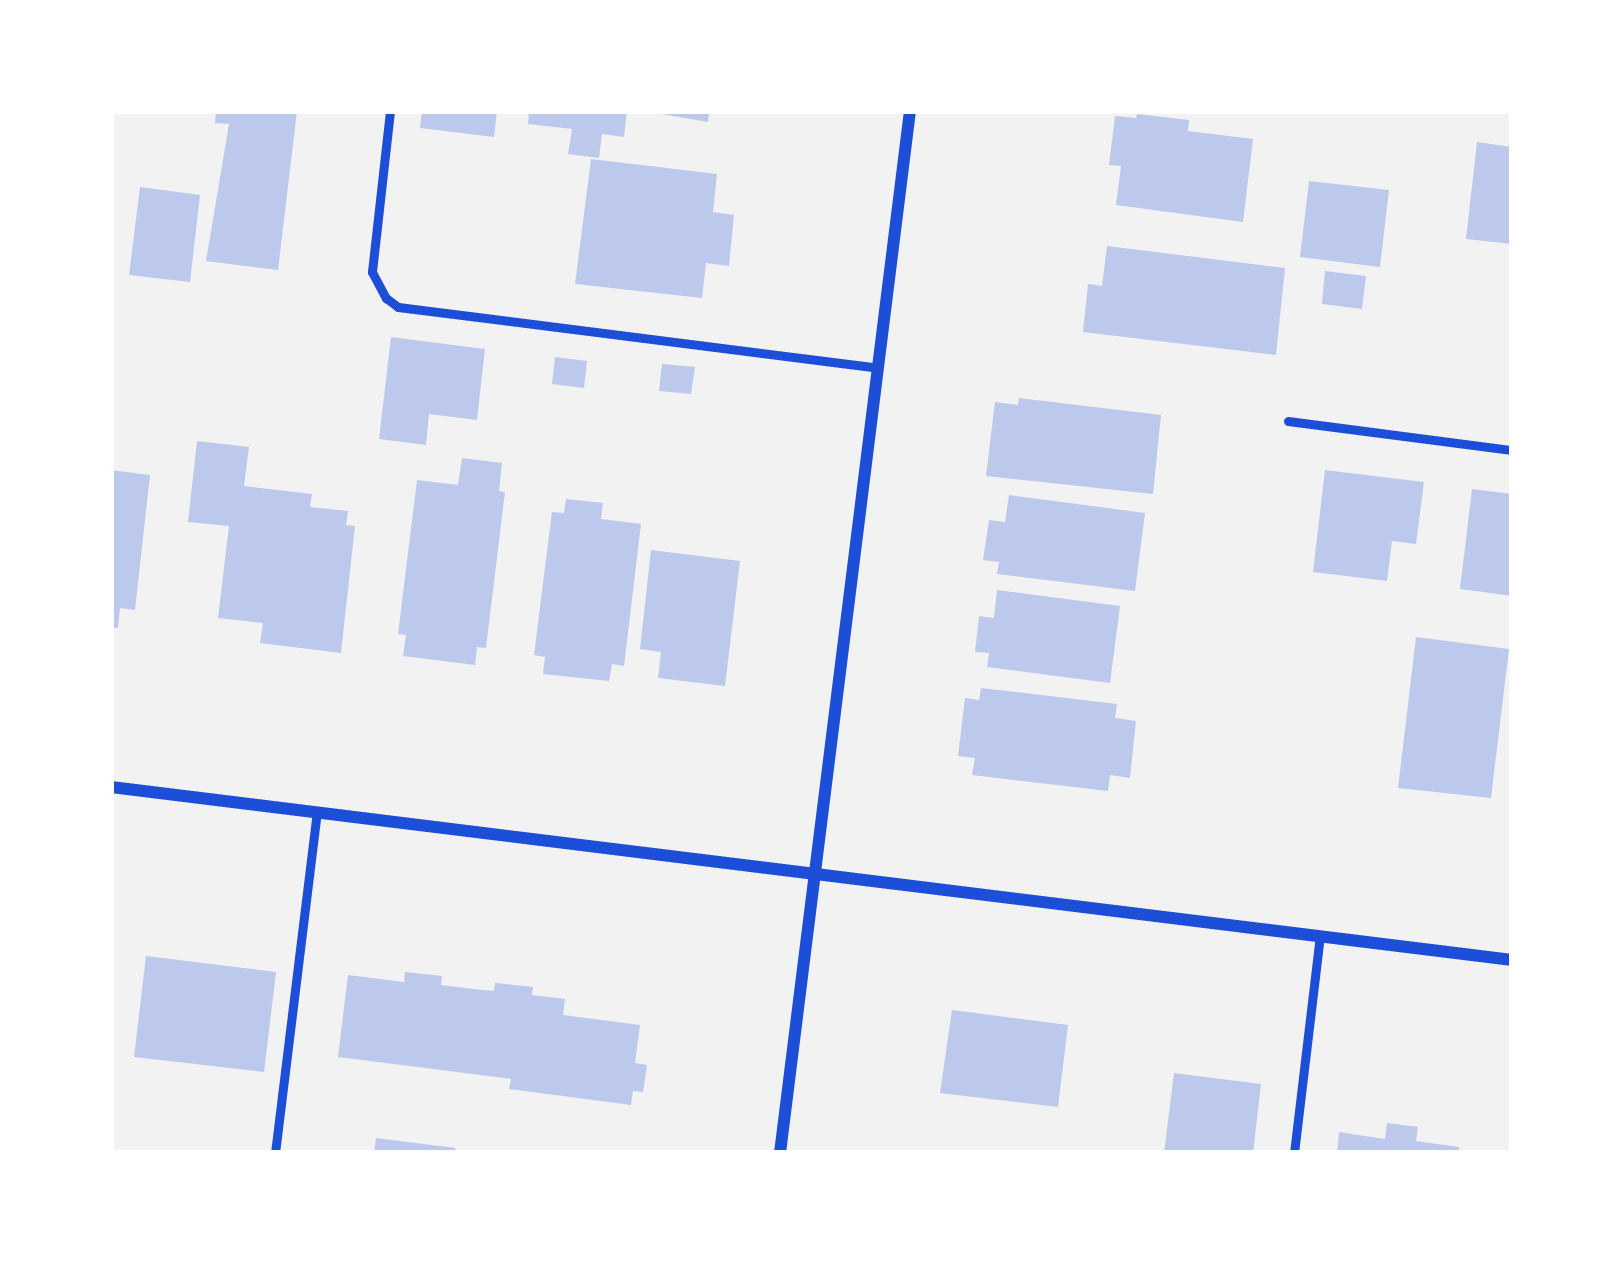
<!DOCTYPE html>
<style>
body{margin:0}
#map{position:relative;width:1623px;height:1264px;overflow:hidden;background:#f2f2f2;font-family:Commissioner,sans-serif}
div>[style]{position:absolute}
.building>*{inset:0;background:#bdc9ec}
.service>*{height:9px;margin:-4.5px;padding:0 4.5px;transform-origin:4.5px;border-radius:4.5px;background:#1d4ed8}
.minor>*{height:12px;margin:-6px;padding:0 6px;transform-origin:6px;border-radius:6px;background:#1d4ed8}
span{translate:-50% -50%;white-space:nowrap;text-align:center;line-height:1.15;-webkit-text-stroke:10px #fff;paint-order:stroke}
.frame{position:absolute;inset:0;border:114px solid #fff;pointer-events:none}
</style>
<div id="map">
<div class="building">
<i style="clip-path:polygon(216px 111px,297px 111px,278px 270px,206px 261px,229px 124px,215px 123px)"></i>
<i style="clip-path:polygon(422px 111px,497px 111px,494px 137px,420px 128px)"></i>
<i style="clip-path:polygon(529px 111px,627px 111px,624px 137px,602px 134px,599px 158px,568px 154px,572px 129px,528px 124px)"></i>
<i style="clip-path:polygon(644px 111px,709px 111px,708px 122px)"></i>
<i style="clip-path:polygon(1137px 114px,1189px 120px,1188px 131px,1253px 139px,1243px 222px,1116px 205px,1121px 166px,1109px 165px,1115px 116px,1136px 118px)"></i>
<i style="clip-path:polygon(1477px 142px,1512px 147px,1512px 244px,1466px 239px)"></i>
<i style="clip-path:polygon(591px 159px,717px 174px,713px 212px,734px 215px,729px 266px,706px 263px,702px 298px,575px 284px)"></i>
<i style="clip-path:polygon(1309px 181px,1389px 190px,1380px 267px,1300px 257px)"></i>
<i style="clip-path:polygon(140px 187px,200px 195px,190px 282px,129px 275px)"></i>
<i style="clip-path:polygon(1107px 246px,1285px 268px,1276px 355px,1083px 332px,1088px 284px,1102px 286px)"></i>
<i style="clip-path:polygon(1325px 271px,1366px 276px,1362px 309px,1322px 304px)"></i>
<i style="clip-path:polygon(391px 337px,485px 349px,477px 420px,429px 414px,426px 445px,379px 439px)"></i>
<i style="clip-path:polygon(555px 357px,587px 361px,584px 388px,552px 384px)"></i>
<i style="clip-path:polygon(662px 364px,695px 367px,691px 394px,659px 391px)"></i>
<i style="clip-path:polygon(1019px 398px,1161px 415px,1153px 494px,986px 476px,995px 402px,1018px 405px)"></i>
<i style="clip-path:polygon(197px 441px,249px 447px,244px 486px,312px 494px,310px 507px,348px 511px,346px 525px,355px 526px,341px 653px,260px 643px,263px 623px,218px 618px,229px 526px,188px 522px)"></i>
<i style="clip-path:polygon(462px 458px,502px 463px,499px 491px,505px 492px,486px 648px,477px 647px,475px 665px,403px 656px,406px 635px,398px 634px,417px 480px,458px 485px)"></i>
<i style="clip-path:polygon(111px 470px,150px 475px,135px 610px,120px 608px,118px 628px,111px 627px)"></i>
<i style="clip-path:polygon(1325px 470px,1424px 482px,1416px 544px,1392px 541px,1387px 581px,1313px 572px)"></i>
<i style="clip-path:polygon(1472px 489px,1512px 494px,1512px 596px,1460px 589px)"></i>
<i style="clip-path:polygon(1009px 495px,1145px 513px,1135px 591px,997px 574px,999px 562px,983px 560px,989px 520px,1005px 522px)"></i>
<i style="clip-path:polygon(566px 499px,603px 503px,601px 519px,641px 524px,624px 666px,612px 664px,609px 681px,543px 674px,545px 657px,534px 655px,552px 512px,564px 513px)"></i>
<i style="clip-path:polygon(651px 550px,740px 561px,725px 686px,658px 678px,661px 652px,640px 649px)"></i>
<i style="clip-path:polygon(997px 590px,1120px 606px,1110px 683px,987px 667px,989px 653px,975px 652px,979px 616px,994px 618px)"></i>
<i style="clip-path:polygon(1416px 637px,1509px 649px,1491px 798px,1398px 788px)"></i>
<i style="clip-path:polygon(981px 688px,1117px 704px,1115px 718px,1136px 721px,1130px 778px,1110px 775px,1108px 791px,972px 775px,975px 758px,958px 756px,965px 698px,979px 700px)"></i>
<i style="clip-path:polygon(146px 956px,276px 972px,264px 1072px,134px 1057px)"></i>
<i style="clip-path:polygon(405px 972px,442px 976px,441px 985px,473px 989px,494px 991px,495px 983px,533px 987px,532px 995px,565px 999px,563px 1015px,640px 1025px,635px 1063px,647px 1065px,643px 1092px,633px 1091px,631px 1105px,509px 1089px,511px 1079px,338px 1057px,348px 975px,404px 982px)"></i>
<i style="clip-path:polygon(952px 1010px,1068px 1025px,1058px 1107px,940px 1093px)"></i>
<i style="clip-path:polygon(1174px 1073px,1261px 1084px,1253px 1153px,1164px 1153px)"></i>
<i style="clip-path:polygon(1387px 1123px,1418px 1127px,1416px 1141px,1459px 1147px,1459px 1153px,1337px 1153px,1339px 1132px,1385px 1139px)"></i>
<i style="clip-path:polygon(376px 1138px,455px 1148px,455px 1153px,374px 1153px)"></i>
</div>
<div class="service">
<i style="left:390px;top:111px;width:162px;rotate:96.4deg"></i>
<i style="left:372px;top:272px;width:30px;rotate:62deg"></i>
<i style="left:386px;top:298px;width:15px;rotate:37deg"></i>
<i style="left:398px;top:307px;width:484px;rotate:7.2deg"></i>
<i style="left:1288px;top:421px;width:226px;rotate:7.4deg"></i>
<i style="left:275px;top:1153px;width:344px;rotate:-83deg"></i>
<i style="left:1294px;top:1153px;width:219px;rotate:-83.2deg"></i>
</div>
<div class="minor">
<i style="left:111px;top:787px;width:1412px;rotate:7.04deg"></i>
<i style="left:780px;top:1153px;width:1050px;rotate:-82.89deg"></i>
</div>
<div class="frame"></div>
</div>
